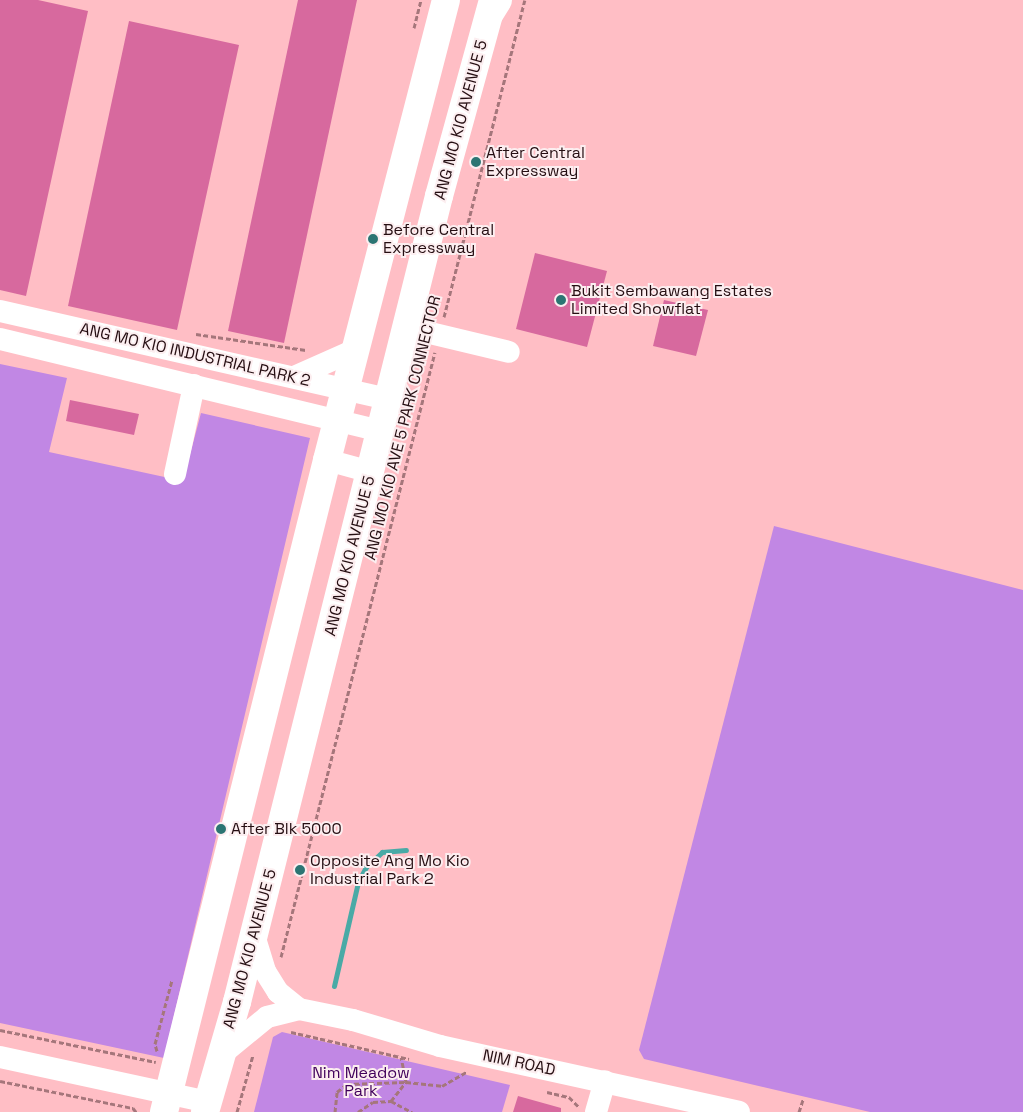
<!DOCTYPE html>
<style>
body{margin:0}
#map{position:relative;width:1023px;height:1112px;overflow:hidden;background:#ffbec5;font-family:"Space Grotesk",sans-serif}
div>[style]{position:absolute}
.green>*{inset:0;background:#c187e4}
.stream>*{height:5px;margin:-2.5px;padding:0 2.5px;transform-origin:2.5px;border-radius:2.5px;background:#49aaa6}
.building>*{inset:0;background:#d7699e}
.path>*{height:3px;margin-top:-1.5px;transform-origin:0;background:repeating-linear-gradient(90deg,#a5767b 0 5px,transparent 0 7.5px)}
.minor>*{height:22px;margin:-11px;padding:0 11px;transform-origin:11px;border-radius:11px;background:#fff}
.major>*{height:28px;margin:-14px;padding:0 14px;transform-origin:14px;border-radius:14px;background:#fff}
.highway>*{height:28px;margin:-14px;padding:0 14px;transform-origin:14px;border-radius:14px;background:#fff}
.dots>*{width:14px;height:14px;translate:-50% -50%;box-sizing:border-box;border:2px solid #fceef0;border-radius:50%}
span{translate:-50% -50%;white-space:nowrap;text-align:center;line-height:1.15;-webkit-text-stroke:4px #fceef0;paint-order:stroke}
.street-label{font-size:16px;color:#250e12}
.poi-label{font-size:16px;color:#250e12}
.left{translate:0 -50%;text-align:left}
.park-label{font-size:16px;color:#40005b}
</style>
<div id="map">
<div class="green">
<i style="clip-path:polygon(0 364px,67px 378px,49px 452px,183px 481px,201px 413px,310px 438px,164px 1058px,0 1023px)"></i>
<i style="clip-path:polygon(774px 526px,1023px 590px,1023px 1112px,870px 1112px,644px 1059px,639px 1050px)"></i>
<i style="clip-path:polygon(282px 1032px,510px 1085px,502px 1112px,254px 1112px,273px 1037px)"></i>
</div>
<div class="stream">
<i style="left:334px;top:986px;width:107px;rotate:-77deg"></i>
<i style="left:358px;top:882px;width:17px;rotate:-62deg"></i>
<i style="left:366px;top:867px;width:22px;rotate:-43deg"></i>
<i style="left:382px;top:852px;width:24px;rotate:-5deg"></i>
</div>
<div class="building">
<i style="clip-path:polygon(0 0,38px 0,88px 11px,26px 296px,0 290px)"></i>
<i style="clip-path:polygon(298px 0,357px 0,284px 343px,228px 331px)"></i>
<i style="clip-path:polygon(129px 21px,239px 45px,177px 330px,68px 306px)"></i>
<i style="clip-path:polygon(535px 253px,607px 271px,587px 347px,516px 329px)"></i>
<i style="clip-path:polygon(664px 300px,708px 310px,696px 356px,653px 346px)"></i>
<i style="clip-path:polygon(70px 400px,139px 414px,134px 435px,66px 421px)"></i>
<i style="clip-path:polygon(518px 1096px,561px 1108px,561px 1112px,513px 1112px)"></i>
</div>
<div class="path">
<i style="left:414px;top:28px;width:29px;rotate:-76deg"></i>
<i style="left:444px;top:317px;width:327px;rotate:-75.7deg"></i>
<i style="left:196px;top:334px;width:111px;rotate:8.3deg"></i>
<i style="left:281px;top:957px;width:624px;rotate:-75.72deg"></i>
<i style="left:0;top:1030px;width:159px;rotate:11.6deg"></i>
<i style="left:291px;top:1032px;width:121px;rotate:12.9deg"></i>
<i style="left:157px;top:1051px;width:7px;rotate:-106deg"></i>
<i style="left:155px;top:1044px;width:66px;rotate:-75.1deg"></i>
<i style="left:0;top:1081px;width:136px;rotate:11.5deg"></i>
<i style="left:133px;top:1108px;width:5px;rotate:53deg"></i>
<i style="left:547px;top:1092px;width:23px;rotate:13deg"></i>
<i style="left:569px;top:1097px;width:13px;rotate:45deg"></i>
<i style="left:391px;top:1101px;width:24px;rotate:-52deg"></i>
<i style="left:406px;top:1082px;width:25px;rotate:-101deg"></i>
<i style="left:237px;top:1112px;width:59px;rotate:-74.3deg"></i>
<i style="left:335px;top:1112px;width:20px;rotate:-84deg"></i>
<i style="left:337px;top:1092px;width:13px;rotate:-39deg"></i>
<i style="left:347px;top:1084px;width:59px;rotate:-1.9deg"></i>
<i style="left:406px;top:1082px;width:36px;rotate:6deg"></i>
<i style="left:442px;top:1086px;width:28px;rotate:-30deg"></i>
<i style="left:358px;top:1112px;width:18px;rotate:-34deg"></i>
<i style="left:373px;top:1102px;width:18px;rotate:-3deg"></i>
<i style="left:391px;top:1101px;width:24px;rotate:28deg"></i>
<i style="left:799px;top:1112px;width:13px;rotate:-72deg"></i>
</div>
<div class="minor">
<i style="left:0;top:311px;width:401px;rotate:12.8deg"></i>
<i style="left:426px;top:332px;width:85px;rotate:13.5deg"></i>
<i style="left:0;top:339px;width:392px;rotate:13.6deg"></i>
<i style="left:294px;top:377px;width:69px;rotate:-24deg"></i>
<i style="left:327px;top:460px;width:46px;rotate:15.3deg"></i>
<i style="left:175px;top:474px;width:91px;rotate:-77.9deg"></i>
<i style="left:299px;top:1009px;width:55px;rotate:11.5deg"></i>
<i style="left:353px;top:1020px;width:91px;rotate:16.6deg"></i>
<i style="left:440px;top:1046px;width:306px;rotate:12.4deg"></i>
<i style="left:222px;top:1054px;width:58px;rotate:-39.4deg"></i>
<i style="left:267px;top:1017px;width:33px;rotate:-14deg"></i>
<i style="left:299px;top:1009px;width:27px;rotate:-141deg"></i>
<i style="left:278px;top:992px;width:25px;rotate:-122deg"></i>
<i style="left:265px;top:971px;width:38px;rotate:-107deg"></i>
<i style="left:0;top:1057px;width:213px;rotate:12.2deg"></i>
<i style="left:596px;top:1112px;width:32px;rotate:-74deg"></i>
</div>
<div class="major">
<i style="left:164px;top:1112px;width:672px;rotate:-75.96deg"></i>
<i style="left:327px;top:460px;width:475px;rotate:-75.5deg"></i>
<i style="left:205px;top:1112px;width:115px;rotate:-73.8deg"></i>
<i style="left:237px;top:1002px;width:831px;rotate:-75.93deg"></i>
<i style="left:439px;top:196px;width:203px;rotate:-74.6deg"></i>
</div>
<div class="highway">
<i style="left:490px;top:13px;width:15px;rotate:-58deg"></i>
</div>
<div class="dots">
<i style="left:476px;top:162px;background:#2c7573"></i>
<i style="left:373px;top:239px;background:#2c7573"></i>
<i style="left:561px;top:300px;background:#2c7573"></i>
<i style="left:221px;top:829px;background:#2c7573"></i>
<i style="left:300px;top:870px;background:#2c7573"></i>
</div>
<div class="street-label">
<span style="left:461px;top:120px;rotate:-75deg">ANG MO KIO AVENUE 5</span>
<span style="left:195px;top:355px;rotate:13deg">ANG MO KIO INDUSTRIAL PARK 2</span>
<span style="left:403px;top:428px;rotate:-76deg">ANG MO KIO AVE 5 PARK CONNECTOR</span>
<span style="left:350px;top:556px;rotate:-76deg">ANG MO KIO AVENUE 5</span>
<span style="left:250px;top:949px;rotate:-75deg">ANG MO KIO AVENUE 5</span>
<span style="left:519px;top:1063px;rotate:12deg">NIM ROAD</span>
</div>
<div class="poi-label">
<span class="left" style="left:486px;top:162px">After Central<br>Expressway</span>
<span class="left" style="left:383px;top:239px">Before Central<br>Expressway</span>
<span class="left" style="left:571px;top:300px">Bukit Sembawang Estates<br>Limited Showflat</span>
<span class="left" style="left:231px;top:829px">After Blk 5000</span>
<span class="left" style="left:310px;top:870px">Opposite Ang Mo Kio<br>Industrial Park 2</span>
</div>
<div class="park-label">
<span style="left:361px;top:1082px">Nim Meadow<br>Park</span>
</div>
</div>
